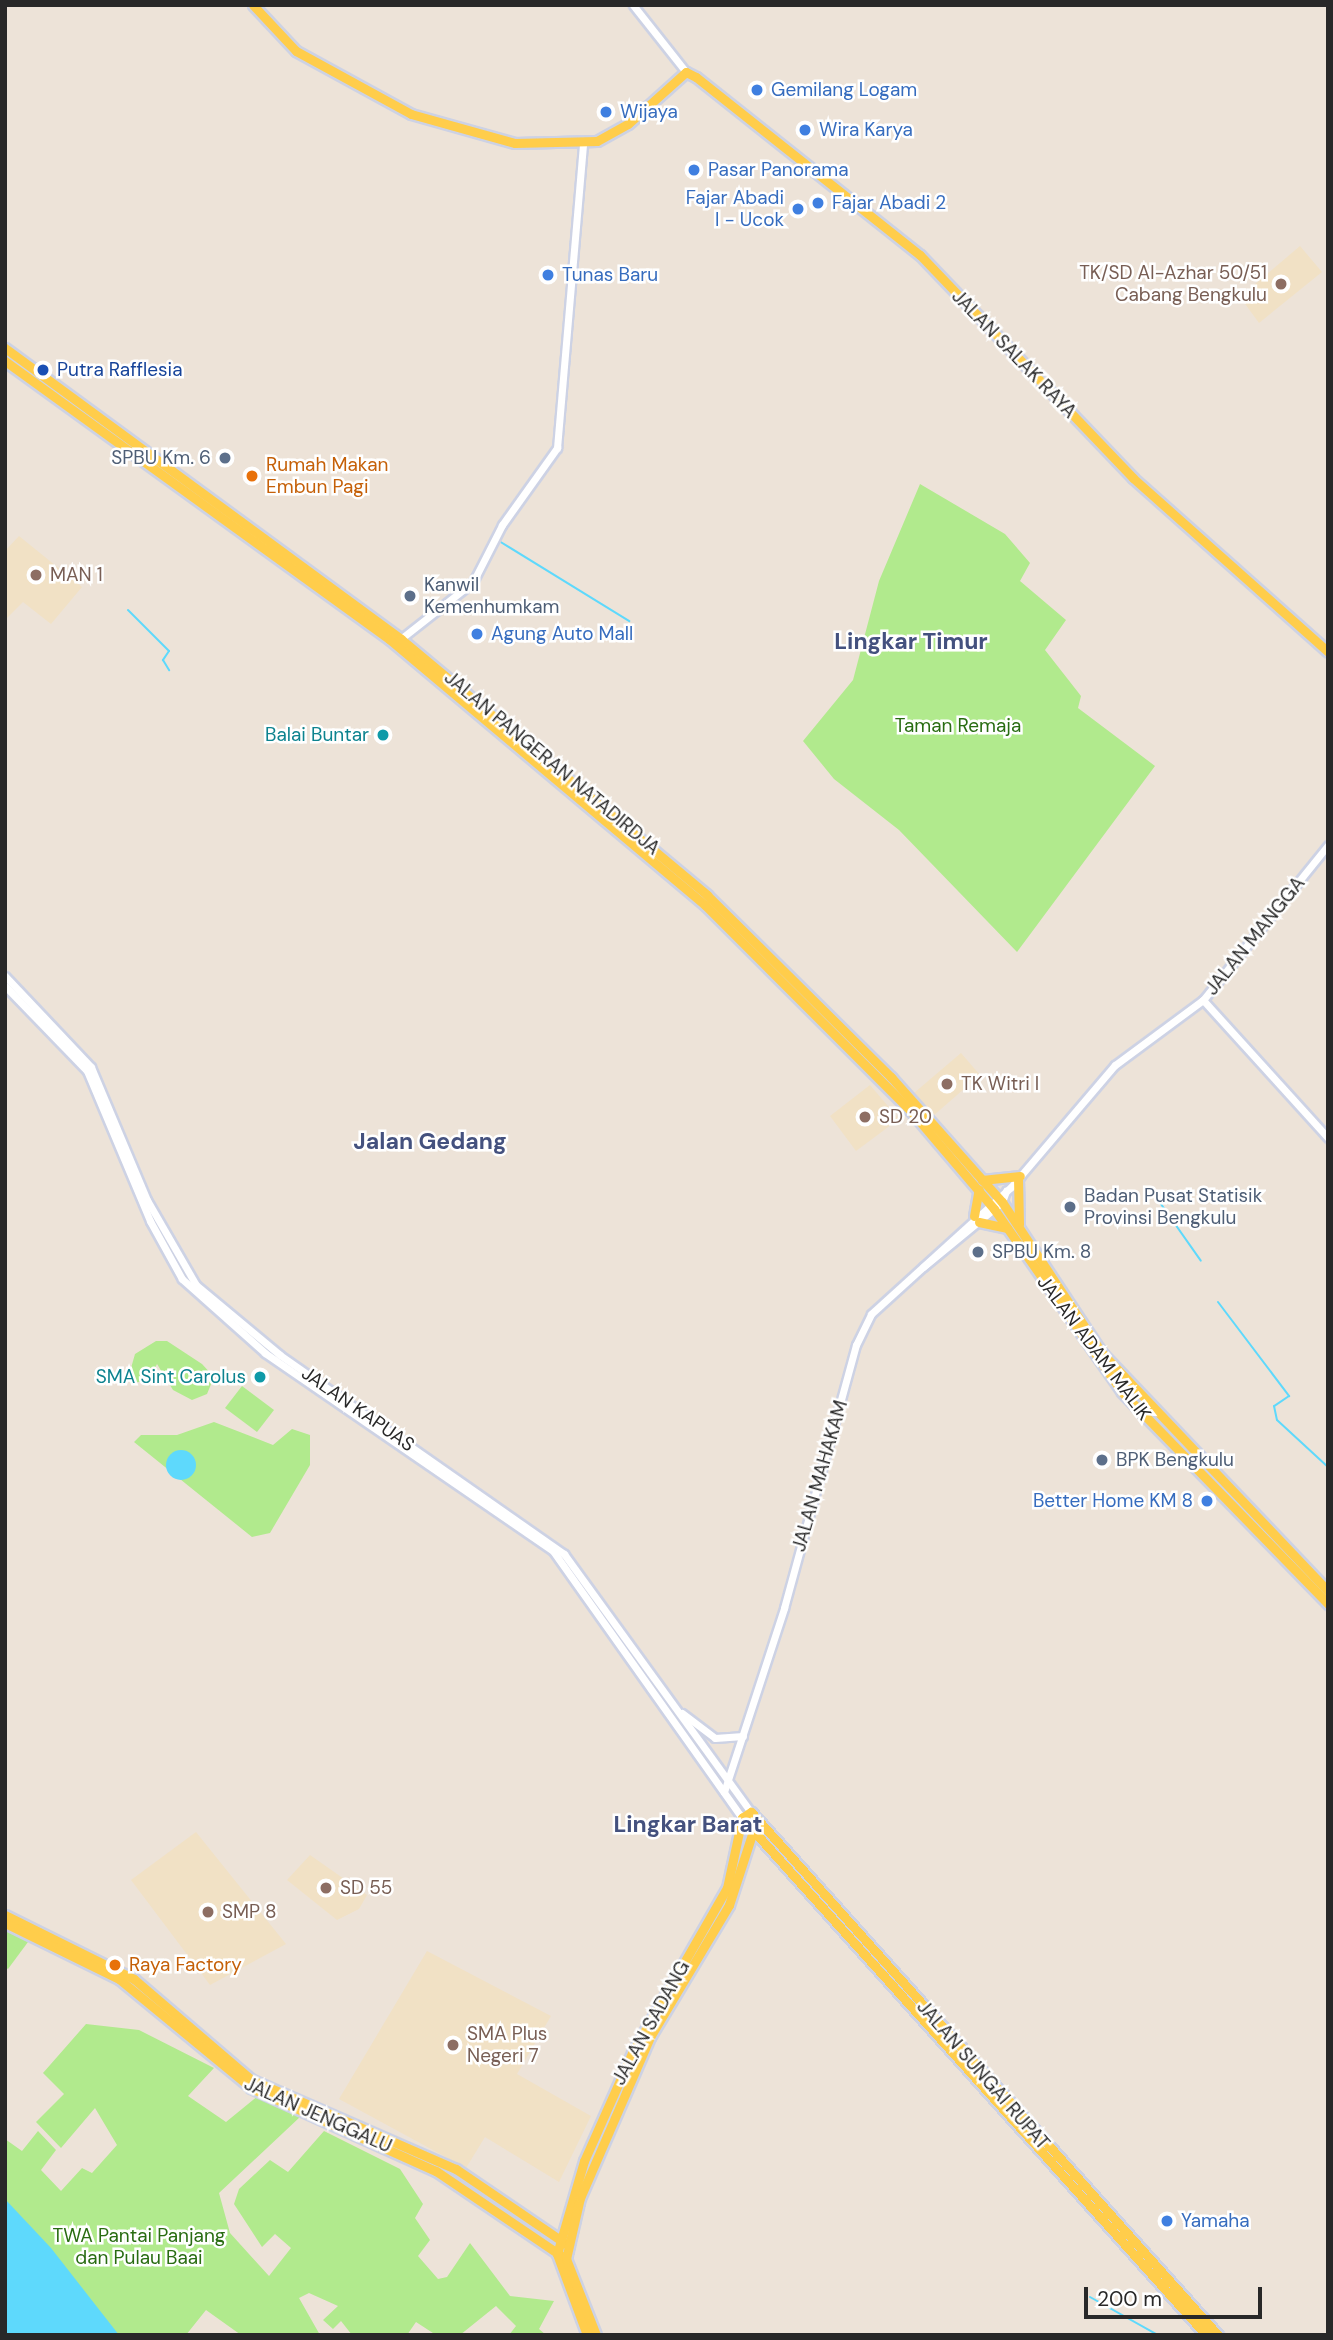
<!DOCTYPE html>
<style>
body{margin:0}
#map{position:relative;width:1333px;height:2340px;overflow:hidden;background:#ede3d8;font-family:"DM Sans",sans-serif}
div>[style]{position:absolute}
.education>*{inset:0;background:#f1e1c5}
.green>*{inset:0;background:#b1ea8d}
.water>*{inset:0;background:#5ed9fc}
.round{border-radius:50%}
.stream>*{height:2px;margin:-1px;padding:0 1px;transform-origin:1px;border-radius:1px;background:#5ed9fc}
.roads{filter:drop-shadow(2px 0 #cdd2e4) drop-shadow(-2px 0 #cdd2e4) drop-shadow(0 2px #cdd2e4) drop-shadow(0 -2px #cdd2e4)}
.minor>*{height:7px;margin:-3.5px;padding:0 3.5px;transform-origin:3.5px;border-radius:3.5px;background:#fff}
.major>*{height:9px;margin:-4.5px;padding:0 4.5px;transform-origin:4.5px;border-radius:4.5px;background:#ffcd4b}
.dots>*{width:19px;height:19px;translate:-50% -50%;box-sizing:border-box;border:4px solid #fff;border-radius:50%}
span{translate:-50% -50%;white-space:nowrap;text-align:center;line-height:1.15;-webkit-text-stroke:5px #fff;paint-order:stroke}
.shop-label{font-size:19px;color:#366cbe}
.left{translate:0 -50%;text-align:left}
.right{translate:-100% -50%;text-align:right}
.education-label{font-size:19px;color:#785e54}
.street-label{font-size:19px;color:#282828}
.transit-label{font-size:19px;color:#164399}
.service-label{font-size:19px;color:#4e5e75}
.food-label{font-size:19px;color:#c56008}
.park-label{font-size:19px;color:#286c11}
.culture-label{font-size:19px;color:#0d838f}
.quarter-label{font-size:23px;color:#44517e;font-weight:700}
.frame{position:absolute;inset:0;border:7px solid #282828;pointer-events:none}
.scale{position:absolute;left:1084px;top:2287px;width:178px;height:32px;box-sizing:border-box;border:4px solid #282828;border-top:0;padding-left:9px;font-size:21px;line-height:24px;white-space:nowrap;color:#282828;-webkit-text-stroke:5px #fff;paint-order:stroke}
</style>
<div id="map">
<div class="education">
<i style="clip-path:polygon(1300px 246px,1322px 272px,1259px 323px,1240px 297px)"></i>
<i style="clip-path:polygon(19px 536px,82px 587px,51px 624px,23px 602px,5px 620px,5px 551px)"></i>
<i style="clip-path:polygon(961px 1053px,980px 1075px,933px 1116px,914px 1093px)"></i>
<i style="clip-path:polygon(870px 1085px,899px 1119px,856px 1151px,830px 1116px)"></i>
<i style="clip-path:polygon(196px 1832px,286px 1944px,210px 1985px,131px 1880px)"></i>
<i style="clip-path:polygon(310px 1855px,367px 1895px,359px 1909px,337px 1920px,287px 1880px)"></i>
<i style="clip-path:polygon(427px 1951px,551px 2016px,517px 2074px,591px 2116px,559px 2182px,485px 2137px,466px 2168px,339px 2099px)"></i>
</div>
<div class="green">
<i style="clip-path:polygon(920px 484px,1005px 534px,1030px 563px,1020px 581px,1066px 620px,1045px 650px,1081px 696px,1078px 708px,1155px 766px,1017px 952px,899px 830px,834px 779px,803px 741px,853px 680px,879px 581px)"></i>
<i style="clip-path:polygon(156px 1341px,167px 1341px,202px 1364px,214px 1377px,207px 1394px,192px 1400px,173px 1390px,157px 1364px,149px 1380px,134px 1383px,129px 1375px,135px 1354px)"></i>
<i style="clip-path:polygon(242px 1386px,274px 1410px,257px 1432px,225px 1408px)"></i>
<i style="clip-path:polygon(214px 1422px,273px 1445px,292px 1429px,310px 1435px,310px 1465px,270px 1533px,252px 1537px,134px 1442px,141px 1435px,177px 1435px)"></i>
<i style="clip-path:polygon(5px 1929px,28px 1942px,8px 1969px,5px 1967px)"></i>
<i style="clip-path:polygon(86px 2024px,139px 2030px,214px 2068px,188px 2096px,226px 2122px,259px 2095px,300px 2117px,219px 2193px,230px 2233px,269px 2276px,291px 2248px,275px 2234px,262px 2247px,234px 2204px,239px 2189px,270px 2160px,288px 2172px,324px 2131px,400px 2169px,423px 2204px,415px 2218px,430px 2240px,418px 2256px,438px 2279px,447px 2277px,470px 2243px,510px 2296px,554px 2301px,539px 2329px,546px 2335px,509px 2335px,516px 2326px,496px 2306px,460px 2335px,436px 2335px,416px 2322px,407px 2335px,352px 2335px,341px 2321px,333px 2329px,323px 2320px,338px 2306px,309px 2293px,299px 2298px,320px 2335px,241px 2335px,206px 2310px,186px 2335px,5px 2335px,5px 2139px,22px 2151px,38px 2131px,56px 2150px,41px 2170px,61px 2191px,82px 2168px,92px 2173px,117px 2145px,95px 2108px,61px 2148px,36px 2122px,64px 2094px,43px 2073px)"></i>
</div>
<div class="water">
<i class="round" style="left:166px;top:1450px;width:30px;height:30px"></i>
<i style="clip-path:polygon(5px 2199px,51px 2248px,119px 2335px,5px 2335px)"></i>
</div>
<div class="stream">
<i style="left:499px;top:541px;width:153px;rotate:31.6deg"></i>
<i style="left:128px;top:610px;width:58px;rotate:45deg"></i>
<i style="left:169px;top:651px;width:11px;rotate:124deg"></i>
<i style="left:163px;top:660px;width:12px;rotate:59deg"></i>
<i style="left:1149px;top:1187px;width:90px;rotate:54.9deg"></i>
<i style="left:1218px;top:1302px;width:118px;rotate:52.9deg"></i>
<i style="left:1289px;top:1396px;width:18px;rotate:146deg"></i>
<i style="left:1274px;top:1406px;width:14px;rotate:78deg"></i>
<i style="left:1277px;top:1420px;width:69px;rotate:42.7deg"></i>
<i style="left:1090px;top:2297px;width:78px;rotate:29.2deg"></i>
</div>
<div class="roads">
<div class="minor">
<i style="left:633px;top:5px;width:85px;rotate:51.7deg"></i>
<i style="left:398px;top:641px;width:95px;rotate:-38.2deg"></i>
<i style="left:473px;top:582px;width:64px;rotate:-63deg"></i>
<i style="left:502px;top:525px;width:95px;rotate:-54.5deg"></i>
<i style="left:557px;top:448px;width:304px;rotate:-85.1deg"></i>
<i style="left:5px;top:976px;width:125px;rotate:46.6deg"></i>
<i style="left:91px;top:1067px;width:144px;rotate:67.2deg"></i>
<i style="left:147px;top:1200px;width:98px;rotate:60deg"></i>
<i style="left:196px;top:1285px;width:109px;rotate:39.8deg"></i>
<i style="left:280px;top:1355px;width:347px;rotate:35deg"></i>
<i style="left:564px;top:1554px;width:319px;rotate:54.1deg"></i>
<i style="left:5px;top:986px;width:118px;rotate:46deg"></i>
<i style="left:87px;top:1071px;width:163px;rotate:67.2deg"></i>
<i style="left:150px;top:1221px;width:66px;rotate:61.1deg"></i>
<i style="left:182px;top:1279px;width:111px;rotate:41.7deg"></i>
<i style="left:265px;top:1353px;width:349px;rotate:34.5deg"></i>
<i style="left:553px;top:1551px;width:327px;rotate:54.7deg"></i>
<i style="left:1203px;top:1000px;width:186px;rotate:47.8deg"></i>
<i style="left:923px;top:1267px;width:102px;rotate:-39.4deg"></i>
<i style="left:1002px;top:1202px;width:12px;rotate:-70deg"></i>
<i style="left:682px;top:1713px;width:41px;rotate:37.1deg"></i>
<i style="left:715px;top:1738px;width:28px;rotate:-4deg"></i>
<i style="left:724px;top:1792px;width:194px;rotate:-71.9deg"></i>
<i style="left:784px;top:1608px;width:273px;rotate:-74.7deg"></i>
<i style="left:856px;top:1345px;width:34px;rotate:-64deg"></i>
<i style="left:871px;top:1314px;width:189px;rotate:-42.2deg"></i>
<i style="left:1011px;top:1187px;width:160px;rotate:-49.6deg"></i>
<i style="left:1115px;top:1065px;width:109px;rotate:-36.5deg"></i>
<i style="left:1203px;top:1000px;width:199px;rotate:-51.1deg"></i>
</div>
<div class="major">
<i style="left:253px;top:5px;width:63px;rotate:46.9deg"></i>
<i style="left:296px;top:51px;width:131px;rotate:28.7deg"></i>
<i style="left:411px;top:114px;width:108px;rotate:15.6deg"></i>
<i style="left:515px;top:143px;width:82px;rotate:-1.4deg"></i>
<i style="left:597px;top:141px;width:35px;rotate:-29deg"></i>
<i style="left:628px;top:124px;width:78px;rotate:-41.9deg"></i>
<i style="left:686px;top:72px;width:11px;rotate:27deg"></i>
<i style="left:696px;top:77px;width:286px;rotate:38.5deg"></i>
<i style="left:920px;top:255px;width:308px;rotate:46.3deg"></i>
<i style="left:1133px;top:478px;width:261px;rotate:41.7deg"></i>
<i style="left:5px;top:348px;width:491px;rotate:36.3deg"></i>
<i style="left:401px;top:639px;width:399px;rotate:39.9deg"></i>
<i style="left:707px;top:895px;width:259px;rotate:44.7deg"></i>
<i style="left:891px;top:1077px;width:167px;rotate:48.4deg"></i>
<i style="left:1002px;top:1202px;width:181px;rotate:56.5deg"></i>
<i style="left:1102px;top:1353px;width:328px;rotate:46.5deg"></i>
<i style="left:5px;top:361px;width:474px;rotate:35.9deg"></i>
<i style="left:389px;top:639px;width:413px;rotate:40.1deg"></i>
<i style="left:705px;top:905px;width:291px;rotate:45deg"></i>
<i style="left:911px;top:1111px;width:128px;rotate:49.7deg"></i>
<i style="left:994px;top:1209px;width:223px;rotate:55deg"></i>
<i style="left:1122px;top:1392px;width:296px;rotate:45.8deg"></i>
<i style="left:1018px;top:1179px;width:45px;rotate:88.7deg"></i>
<i style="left:982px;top:1180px;width:38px;rotate:-6deg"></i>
<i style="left:974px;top:1216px;width:27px;rotate:-80deg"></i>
<i style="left:979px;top:1222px;width:29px;rotate:12deg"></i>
<i style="left:742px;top:1818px;width:695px;rotate:48.09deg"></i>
<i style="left:5px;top:1915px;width:144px;rotate:26.4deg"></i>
<i style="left:134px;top:1979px;width:155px;rotate:40.6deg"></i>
<i style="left:252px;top:2080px;width:223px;rotate:23.6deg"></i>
<i style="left:456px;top:2169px;width:135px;rotate:34.2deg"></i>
<i style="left:5px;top:1923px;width:127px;rotate:26.2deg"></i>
<i style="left:119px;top:1979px;width:171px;rotate:39.5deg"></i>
<i style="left:251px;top:2088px;width:203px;rotate:24.2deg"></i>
<i style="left:436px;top:2171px;width:157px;rotate:34.1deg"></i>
<i style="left:587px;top:2335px;width:86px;rotate:-110.3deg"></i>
<i style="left:557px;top:2254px;width:97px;rotate:-73.8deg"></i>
<i style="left:584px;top:2161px;width:118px;rotate:-66deg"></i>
<i style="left:632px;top:2053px;width:190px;rotate:-60.1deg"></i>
<i style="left:727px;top:1888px;width:72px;rotate:-77.9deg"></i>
<i style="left:742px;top:1818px;width:11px;rotate:-34deg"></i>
<i style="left:751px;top:1812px;width:701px;rotate:48.24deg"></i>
<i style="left:596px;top:2335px;width:82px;rotate:-111.5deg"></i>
<i style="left:566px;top:2259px;width:63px;rotate:-77.1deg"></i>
<i style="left:580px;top:2198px;width:176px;rotate:-66.5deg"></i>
<i style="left:650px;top:2037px;width:154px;rotate:-59.1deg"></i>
<i style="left:729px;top:1905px;width:84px;rotate:-72deg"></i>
</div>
</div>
<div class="dots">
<i style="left:757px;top:90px;background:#3f7fe0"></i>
<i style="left:606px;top:112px;background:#3f7fe0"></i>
<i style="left:805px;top:130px;background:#3f7fe0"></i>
<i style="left:694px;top:170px;background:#3f7fe0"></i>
<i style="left:818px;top:203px;background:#3f7fe0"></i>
<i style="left:798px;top:209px;background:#3f7fe0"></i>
<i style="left:548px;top:275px;background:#3f7fe0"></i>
<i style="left:1281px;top:284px;background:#8d6e63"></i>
<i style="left:43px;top:370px;background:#1a4fb4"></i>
<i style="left:225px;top:458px;background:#5c6f8a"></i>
<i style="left:252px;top:476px;background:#e8710a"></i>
<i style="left:36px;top:575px;background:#8d6e63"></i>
<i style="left:410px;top:596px;background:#5c6f8a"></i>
<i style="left:477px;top:634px;background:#3f7fe0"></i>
<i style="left:383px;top:735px;background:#0f9aa8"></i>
<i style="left:947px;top:1084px;background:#8d6e63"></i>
<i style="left:865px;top:1117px;background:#8d6e63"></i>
<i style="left:1070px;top:1207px;background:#5c6f8a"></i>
<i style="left:978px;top:1252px;background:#5c6f8a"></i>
<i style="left:260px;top:1377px;background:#0f9aa8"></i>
<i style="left:1102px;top:1460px;background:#5c6f8a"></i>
<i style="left:1207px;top:1501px;background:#3f7fe0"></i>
<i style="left:326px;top:1888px;background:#8d6e63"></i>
<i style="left:208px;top:1912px;background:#8d6e63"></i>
<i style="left:115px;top:1965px;background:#e8710a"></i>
<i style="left:453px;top:2045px;background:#8d6e63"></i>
<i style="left:1167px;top:2221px;background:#3f7fe0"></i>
</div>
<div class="shop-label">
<span class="left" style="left:771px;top:90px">Gemilang Logam</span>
<span class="left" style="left:620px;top:112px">Wijaya</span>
<span class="left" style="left:819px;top:130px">Wira Karya</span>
<span class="left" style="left:708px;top:170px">Pasar Panorama</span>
<span class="right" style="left:784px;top:209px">Fajar Abadi<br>I - Ucok</span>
<span class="left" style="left:832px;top:203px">Fajar Abadi 2</span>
<span class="left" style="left:562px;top:275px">Tunas Baru</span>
<span class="left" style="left:491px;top:634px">Agung Auto Mall</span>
<span class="right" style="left:1193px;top:1501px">Better Home KM 8</span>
<span class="left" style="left:1181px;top:2221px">Yamaha</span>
</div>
<div class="education-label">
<span class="right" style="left:1267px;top:284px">TK/SD Al-Azhar 50/51<br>Cabang Bengkulu</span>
<span class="left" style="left:50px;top:575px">MAN 1</span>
<span class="left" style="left:961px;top:1084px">TK Witri I</span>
<span class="left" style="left:879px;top:1117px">SD 20</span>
<span class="left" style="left:340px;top:1888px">SD 55</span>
<span class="left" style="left:222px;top:1912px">SMP 8</span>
<span class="left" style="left:467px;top:2045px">SMA Plus<br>Negeri 7</span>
</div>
<div class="street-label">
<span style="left:1014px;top:354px;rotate:46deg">JALAN SALAK RAYA</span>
<span style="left:552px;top:763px;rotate:40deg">JALAN PANGERAN NATADIRDJA</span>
<span style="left:1255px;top:936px;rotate:-51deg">JALAN MANGGA</span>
<span style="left:1094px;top:1348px;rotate:53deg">JALAN ADAM MALIK</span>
<span style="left:358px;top:1409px;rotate:35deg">JALAN KAPUAS</span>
<span style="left:820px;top:1476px;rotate:-74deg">JALAN MAHAKAM</span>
<span style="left:651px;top:2023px;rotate:-61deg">JALAN SADANG</span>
<span style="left:983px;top:2075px;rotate:49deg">JALAN SUNGAI RUPAT</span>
<span style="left:318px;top:2115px;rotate:24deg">JALAN JENGGALU</span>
</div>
<div class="transit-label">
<span class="left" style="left:57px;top:370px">Putra Rafflesia</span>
</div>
<div class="service-label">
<span class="right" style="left:211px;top:458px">SPBU Km. 6</span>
<span class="left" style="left:424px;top:596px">Kanwil<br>Kemenhumkam</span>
<span class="left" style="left:1084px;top:1207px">Badan Pusat Statisik<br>Provinsi Bengkulu</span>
<span class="left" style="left:992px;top:1252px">SPBU Km. 8</span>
<span class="left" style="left:1116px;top:1460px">BPK Bengkulu</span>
</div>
<div class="food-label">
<span class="left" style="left:266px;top:476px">Rumah Makan<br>Embun Pagi</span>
<span class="left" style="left:129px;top:1965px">Raya Factory</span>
</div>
<div class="park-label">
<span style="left:958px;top:726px">Taman Remaja</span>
<span style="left:139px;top:2247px">TWA Pantai Panjang<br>dan Pulau Baai</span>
</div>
<div class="culture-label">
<span class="right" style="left:369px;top:735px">Balai Buntar</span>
<span class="right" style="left:246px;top:1377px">SMA Sint Carolus</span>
</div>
<div class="quarter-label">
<span style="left:911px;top:641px">Lingkar Timur</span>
<span style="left:430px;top:1141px">Jalan Gedang</span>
<span style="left:688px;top:1824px">Lingkar Barat</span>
</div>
<div class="frame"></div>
<div class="scale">200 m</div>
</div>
